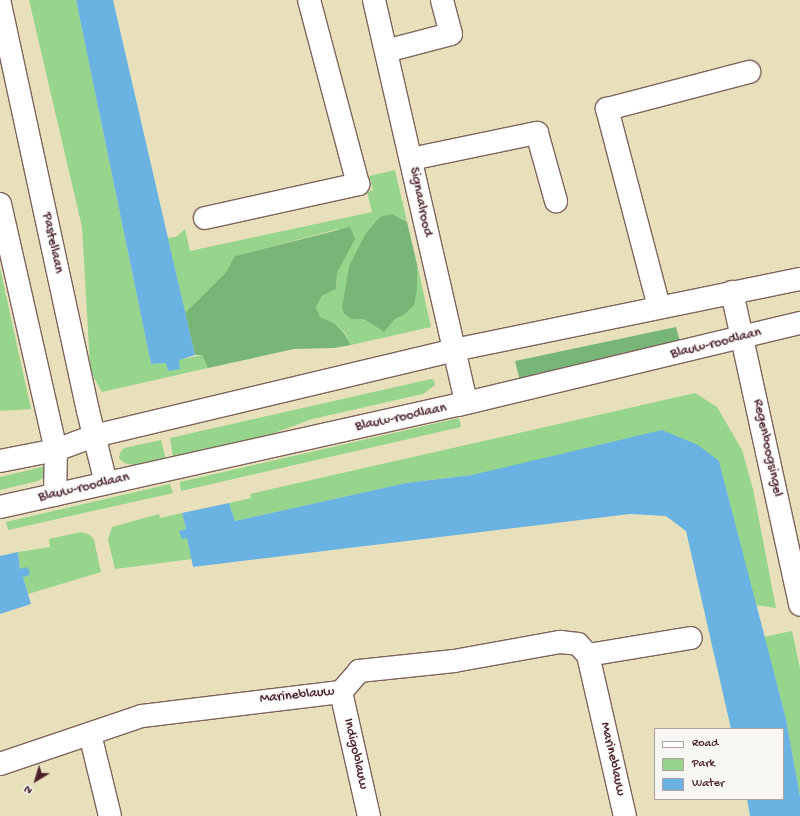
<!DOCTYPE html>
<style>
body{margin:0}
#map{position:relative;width:800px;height:816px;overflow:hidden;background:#e7e0bb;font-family:"Gochi Hand",sans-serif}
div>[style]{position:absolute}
.green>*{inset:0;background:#96d58b}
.forest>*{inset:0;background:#78b677}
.water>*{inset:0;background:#6ab2e1}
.roads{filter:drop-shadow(1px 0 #81635d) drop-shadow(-1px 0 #81635d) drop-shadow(0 1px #81635d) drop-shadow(0 -1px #81635d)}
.minor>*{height:22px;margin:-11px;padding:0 11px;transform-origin:11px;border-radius:11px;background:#fff}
span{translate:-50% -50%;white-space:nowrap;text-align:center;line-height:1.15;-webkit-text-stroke:3px #f6f6f2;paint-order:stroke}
.street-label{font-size:14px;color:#4a1f2b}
.legend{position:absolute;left:654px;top:728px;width:130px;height:72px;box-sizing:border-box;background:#f6f6f2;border:1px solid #b1a0a2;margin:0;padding:5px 7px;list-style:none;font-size:12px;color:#4a1f2b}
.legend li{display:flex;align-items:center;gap:8px;height:20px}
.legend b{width:20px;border:1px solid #b1a0a2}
.north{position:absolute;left:16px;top:760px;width:40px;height:40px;-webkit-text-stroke:3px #f6f6f2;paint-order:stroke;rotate:218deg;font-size:11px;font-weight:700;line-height:16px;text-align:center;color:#4a1f2b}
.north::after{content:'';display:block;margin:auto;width:14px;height:18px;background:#4a1f2b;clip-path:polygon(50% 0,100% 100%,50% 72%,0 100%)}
</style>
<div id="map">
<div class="green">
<i style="clip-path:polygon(29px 0,76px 0,151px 364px,166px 363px,168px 371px,178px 360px,202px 355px,208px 368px,102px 392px,93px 376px,90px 366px,82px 227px)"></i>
<i style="clip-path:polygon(395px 170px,407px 222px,401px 218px,349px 266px,342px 307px,384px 332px,395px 319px,404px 315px,417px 289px,417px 264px,431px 327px,351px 345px,345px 333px,334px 323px,320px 317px,316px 307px,322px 296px,336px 289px,337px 273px,343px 257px,338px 229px,236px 256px,226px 272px,185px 313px,168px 238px,176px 237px,185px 229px,190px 251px,372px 212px,367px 192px,373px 190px,369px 176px)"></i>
<i style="clip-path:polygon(0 268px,31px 409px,0 411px)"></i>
<i style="clip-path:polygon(431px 379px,434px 380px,435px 385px,423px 394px,312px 419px,261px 438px,173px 458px,170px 438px)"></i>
<i style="clip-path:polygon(695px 393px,717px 407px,742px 450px,753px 489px,776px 608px,756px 605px,719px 461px,472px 475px,406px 483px,235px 521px,229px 503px,251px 498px,250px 494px)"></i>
<i style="clip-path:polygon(459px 418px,461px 427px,181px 491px,180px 482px)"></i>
<i style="clip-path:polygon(161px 440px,166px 460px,138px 466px,124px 463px,119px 458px,120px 453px,124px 448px)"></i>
<i style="clip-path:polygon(46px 466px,49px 475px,38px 481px,0 490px,0 477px)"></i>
<i style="clip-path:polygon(170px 484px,173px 493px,8px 530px,6px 522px)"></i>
<i style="clip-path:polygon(182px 513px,186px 530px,179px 531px,187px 537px,192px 559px,115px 569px,108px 540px,112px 527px,159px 514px,160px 518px)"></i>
<i style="clip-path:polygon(81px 532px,90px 535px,94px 540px,101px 572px,28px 594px,23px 577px,30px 575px,20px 569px,18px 552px,50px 547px,49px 539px)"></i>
<i style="clip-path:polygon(792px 631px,800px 668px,800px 796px,786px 719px,764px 637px)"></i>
</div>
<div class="forest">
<i style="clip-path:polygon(392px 214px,407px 222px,417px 264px,417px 289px,414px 305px,404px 315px,395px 319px,384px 332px,363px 319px,351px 319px,344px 313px,342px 307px,349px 266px,366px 233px,380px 217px)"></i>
<i style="clip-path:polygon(350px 227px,355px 239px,337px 273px,336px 289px,322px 296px,316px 307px,320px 317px,334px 323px,344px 333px,351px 345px,334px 348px,294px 349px,208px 368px,202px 355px,195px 355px,185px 313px,226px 272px,235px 256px)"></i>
<i style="clip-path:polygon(676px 327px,681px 345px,520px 381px,515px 361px)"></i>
</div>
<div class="water">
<i style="clip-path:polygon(76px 0,113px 0,195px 355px,179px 360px,180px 369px,168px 371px,166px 363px,151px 364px)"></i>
<i style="clip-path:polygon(662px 430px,698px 445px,719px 461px,786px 719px,800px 796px,800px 816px,750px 816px,747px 799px,783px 799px,783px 729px,731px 729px,686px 531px,666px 516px,630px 514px,193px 567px,187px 538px,182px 539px,179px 531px,186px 529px,182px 513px,229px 503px,235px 521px,406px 483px,472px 475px)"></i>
<i style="clip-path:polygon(18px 552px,20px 569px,28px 567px,30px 575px,23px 577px,31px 604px,0 614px,0 556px)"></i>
</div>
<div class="roads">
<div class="minor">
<i style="left:374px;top:0;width:413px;rotate:77.1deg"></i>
<i style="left:0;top:4px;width:416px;rotate:77.8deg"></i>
<i style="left:88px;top:411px;width:74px;rotate:76deg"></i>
<i style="left:386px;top:51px;width:67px;rotate:-14.7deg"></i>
<i style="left:451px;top:34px;width:35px;rotate:-105deg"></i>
<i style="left:411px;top:159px;width:129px;rotate:-11.7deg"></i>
<i style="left:537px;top:133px;width:71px;rotate:74.4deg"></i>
<i style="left:0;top:204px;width:252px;rotate:77.2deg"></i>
<i style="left:56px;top:450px;width:45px;rotate:91.3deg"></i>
<i style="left:205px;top:218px;width:157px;rotate:-12.5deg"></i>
<i style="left:358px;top:184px;width:190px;rotate:-104.9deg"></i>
<i style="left:732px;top:292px;width:320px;rotate:77.7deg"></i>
<i style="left:659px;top:307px;width:205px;rotate:-104.7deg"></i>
<i style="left:607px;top:109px;width:147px;rotate:-14.6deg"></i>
<i style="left:0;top:461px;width:57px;rotate:-11.1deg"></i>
<i style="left:56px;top:450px;width:40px;rotate:-20.2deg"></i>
<i style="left:94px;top:436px;width:370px;rotate:-13.4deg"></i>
<i style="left:454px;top:350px;width:353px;rotate:-11.6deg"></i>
<i style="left:0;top:507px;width:469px;rotate:-12.6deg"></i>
<i style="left:458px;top:405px;width:352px;rotate:-13.5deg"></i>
<i style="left:588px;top:655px;width:165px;rotate:77.1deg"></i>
<i style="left:341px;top:692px;width:127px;rotate:77.3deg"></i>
<i style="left:90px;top:734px;width:84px;rotate:76.3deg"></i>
<i style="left:0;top:764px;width:150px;rotate:-18.7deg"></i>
<i style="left:142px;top:716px;width:200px;rotate:-6.9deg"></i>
<i style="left:341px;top:692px;width:28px;rotate:-49deg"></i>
<i style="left:359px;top:671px;width:96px;rotate:-6deg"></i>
<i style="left:454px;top:661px;width:108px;rotate:-10.2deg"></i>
<i style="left:560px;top:642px;width:18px;rotate:6deg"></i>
<i style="left:578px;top:644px;width:15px;rotate:48deg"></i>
<i style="left:588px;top:655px;width:104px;rotate:-9.4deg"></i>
</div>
</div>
<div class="street-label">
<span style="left:420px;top:202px;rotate:78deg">Signaalrood</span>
<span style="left:52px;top:243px;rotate:78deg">Pastellaan</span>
<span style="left:716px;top:344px;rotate:-14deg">Blauw-roodlaan</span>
<span style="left:401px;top:418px;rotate:-12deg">Blauw-roodlaan</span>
<span style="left:767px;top:448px;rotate:78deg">Regenboogsingel</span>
<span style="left:84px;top:488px;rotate:-13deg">Blauw-roodlaan</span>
<span style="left:297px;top:696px;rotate:-6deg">Marineblauw</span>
<span style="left:355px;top:754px;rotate:77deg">Indigoblauw</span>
<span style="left:612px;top:759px;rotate:77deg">Marineblauw</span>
</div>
<ul class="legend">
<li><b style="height:5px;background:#fff"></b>Road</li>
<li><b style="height:11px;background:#96d58b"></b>Park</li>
<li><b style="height:11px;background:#6ab2e1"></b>Water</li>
</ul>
<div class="north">N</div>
</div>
